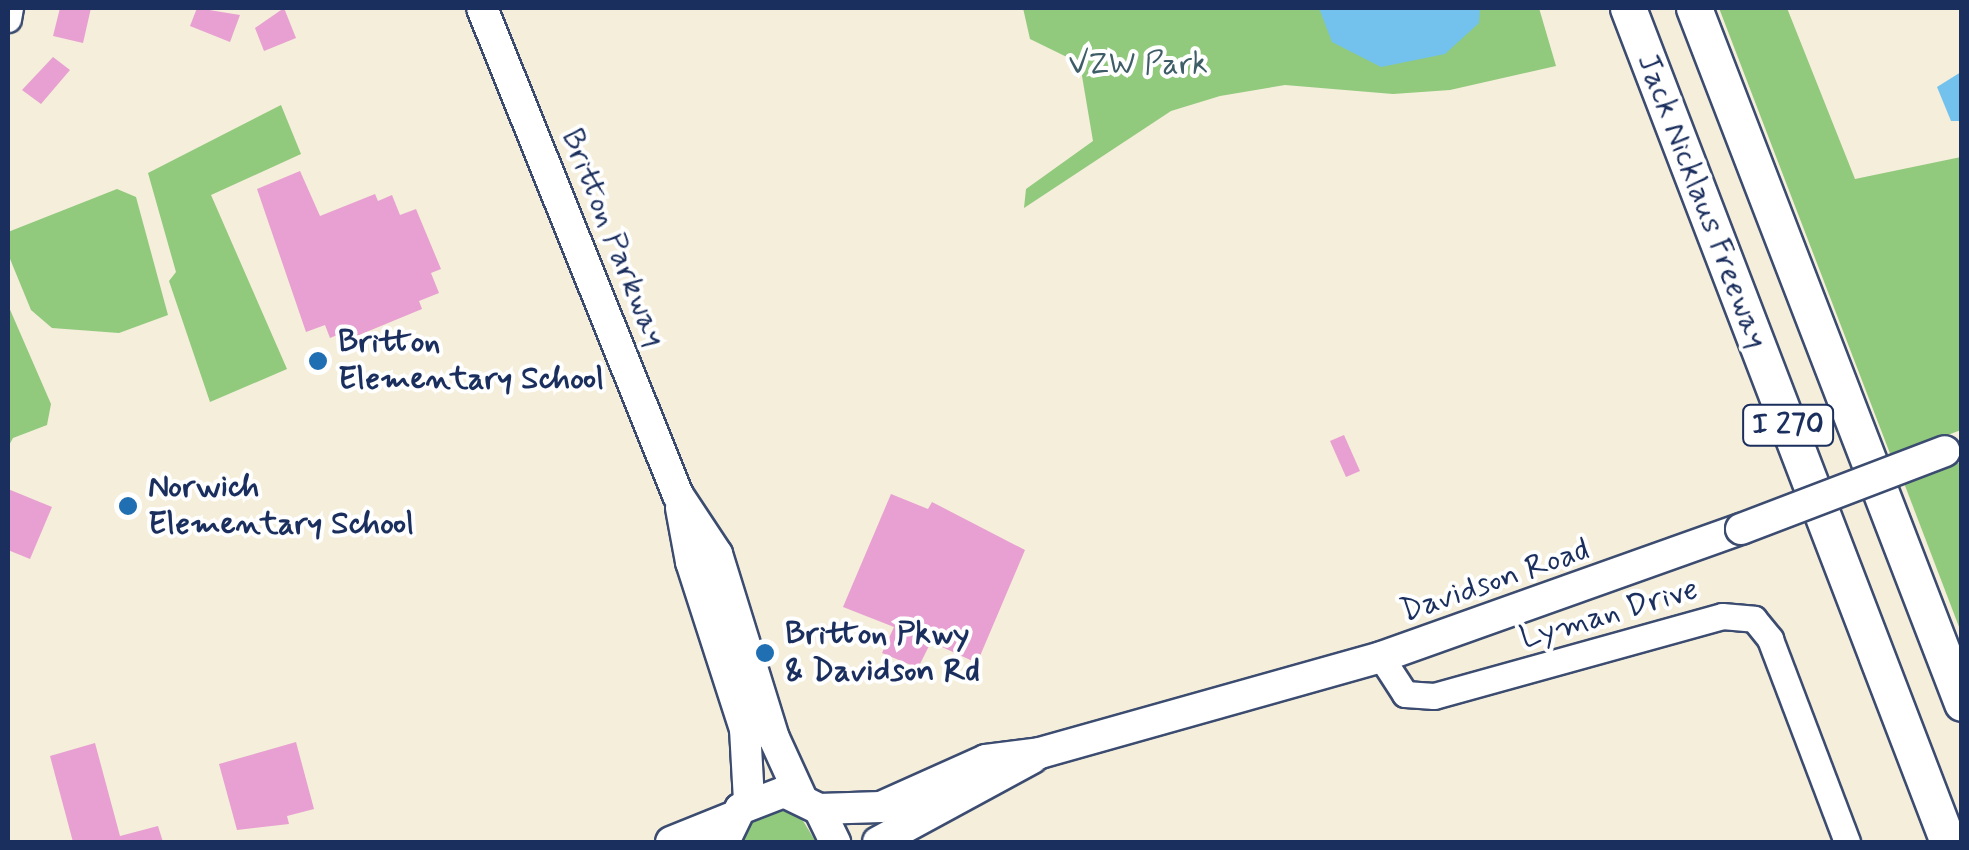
<!DOCTYPE html>
<style>
body{margin:0}
#map{position:relative;width:1969px;height:850px;overflow:hidden;background:#f4eeda;font-family:Mynerve,sans-serif}
div>[style]{position:absolute}
.green>*{inset:0;background:#91c97d}
.water>*{inset:0;background:#72c2ed}
.building>*{inset:0;background:#e7a0d1}
.roads{filter:drop-shadow(2px 0 #3c4c71) drop-shadow(-2px 0 #3c4c71) drop-shadow(0 2px #3c4c71) drop-shadow(0 -2px #3c4c71)}
.minor>*{height:25px;margin:-12.5px;padding:0 12.5px;transform-origin:12.5px;border-radius:12.5px;background:#fff}
.major>*{height:30px;margin:-15px;padding:0 15px;transform-origin:15px;border-radius:15px;background:#fff}
.highway>*{height:35px;margin:-17.5px;padding:0 17.5px;transform-origin:17.5px;border-radius:17.5px;background:#fff}
.bridges{filter:drop-shadow(2px 0 #3c4c71) drop-shadow(-2px 0 #3c4c71) drop-shadow(0 2px #3c4c71) drop-shadow(0 -2px #3c4c71)}
.major-bridge>*{height:30px;margin:-15px;padding:0 15px;transform-origin:15px;border-radius:15px;background:#fff}
.dots>*{width:28px;height:28px;translate:-50% -50%;box-sizing:border-box;border:5px solid #fff;border-radius:50%}
span{translate:-50% -50%;white-space:nowrap;text-align:center;line-height:1.15;-webkit-text-stroke:8px #fff;paint-order:stroke}
.shield-label span{padding:2px 8px;background:#fff;border:2px solid;border-radius:8px;-webkit-text-stroke-width:0}
.shield-label{font-size:30px;color:#1b2f5e;font-weight:700}
.park-label{font-size:32px;color:#3e5d67}
.street-label{font-size:32px;color:#1b2f5e}
.poi-label{font-size:32px;color:#1b2f5e;font-weight:700}
.left{translate:0 -50%;text-align:left}
.frame{position:absolute;inset:0;border:10px solid #1b2f5e;pointer-events:none}
</style>
<div id="map">
<div class="green">
<i style="clip-path:polygon(1023px 8px,1539px 8px,1556px 66px,1450px 90px,1393px 94px,1285px 85px,1220px 96px,1171px 111px,1024px 208px,1026px 189px,1093px 141px,1082px 76px,1073px 60px,1030px 39px)"></i>
<i style="clip-path:polygon(1719px 8px,1787px 8px,1855px 179px,1961px 157px,1961px 430px,1891px 456px)"></i>
<i style="clip-path:polygon(281px 105px,301px 154px,211px 195px,287px 369px,210px 402px,169px 281px,176px 272px,148px 173px)"></i>
<i style="clip-path:polygon(117px 189px,136px 197px,168px 315px,119px 333px,52px 328px,31px 310px,8px 254px,8px 232px)"></i>
<i style="clip-path:polygon(8px 305px,51px 404px,47px 425px,13px 438px,8px 447px)"></i>
<i style="clip-path:polygon(1961px 462px,1962px 462px,1961px 632px,1904px 483px)"></i>
<i style="clip-path:polygon(776px 809px,800px 816px,816px 842px,739px 842px,752px 819px)"></i>
</div>
<div class="water">
<i style="clip-path:polygon(1319px 8px,1480px 8px,1479px 23px,1445px 54px,1381px 67px,1332px 42px)"></i>
<i style="clip-path:polygon(1961px 72px,1961px 121px,1951px 121px,1937px 87px)"></i>
</div>
<div class="building">
<i style="clip-path:polygon(60px 8px,91px 8px,83px 43px,53px 36px)"></i>
<i style="clip-path:polygon(197px 8px,240px 15px,230px 42px,190px 26px)"></i>
<i style="clip-path:polygon(284px 8px,296px 38px,264px 51px,255px 28px)"></i>
<i style="clip-path:polygon(53px 57px,70px 70px,41px 104px,22px 90px)"></i>
<i style="clip-path:polygon(300px 171px,320px 216px,375px 194px,378px 201px,392px 195px,400px 215px,416px 209px,441px 269px,431px 273px,439px 293px,419px 301px,422px 309px,347px 340px,344px 332px,330px 338px,325px 325px,306px 332px,257px 189px)"></i>
<i style="clip-path:polygon(1344px 435px,1360px 471px,1346px 477px,1330px 441px)"></i>
<i style="clip-path:polygon(8px 489px,52px 507px,30px 559px,8px 550px)"></i>
<i style="clip-path:polygon(891px 494px,928px 509px,932px 502px,1025px 550px,977px 663px,931px 642px,918px 668px,882px 653px,894px 627px,843px 607px)"></i>
<i style="clip-path:polygon(296px 742px,314px 809px,287px 816px,289px 824px,237px 830px,219px 764px)"></i>
<i style="clip-path:polygon(95px 743px,120px 836px,158px 826px,163px 842px,73px 842px,50px 756px)"></i>
</div>
<div class="roads">
<div class="minor">
<i style="left:8px;top:19px;width:11px;rotate:-80deg"></i>
<i style="left:1381px;top:657px;width:44px;rotate:57deg"></i>
<i style="left:1405px;top:694px;width:29px;rotate:4deg"></i>
<i style="left:1434px;top:696px;width:299px;rotate:-15.5deg"></i>
<i style="left:1722px;top:616px;width:32px;rotate:5deg"></i>
<i style="left:1754px;top:619px;width:26px;rotate:51deg"></i>
<i style="left:1770px;top:639px;width:217px;rotate:69.2deg"></i>
</div>
<div class="major">
<i style="left:482px;top:8px;width:525px;rotate:68.08deg"></i>
<i style="left:678px;top:495px;width:71px;rotate:56.5deg"></i>
<i style="left:717px;top:554px;width:193px;rotate:72.8deg"></i>
<i style="left:774px;top:738px;width:65px;rotate:65.4deg"></i>
<i style="left:681px;top:508px;width:55px;rotate:79.5deg"></i>
<i style="left:691px;top:562px;width:176px;rotate:72.1deg"></i>
<i style="left:745px;top:729px;width:72px;rotate:86.8deg"></i>
<i style="left:819px;top:809px;width:62px;rotate:-1.8deg"></i>
<i style="left:881px;top:807px;width:115px;rotate:-24.1deg"></i>
<i style="left:986px;top:760px;width:54px;rotate:-7.4deg"></i>
<i style="left:1040px;top:753px;width:354px;rotate:-15.7deg"></i>
<i style="left:1381px;top:657px;width:382px;rotate:-19.6deg"></i>
<i style="left:671px;top:842px;width:67px;rotate:-22deg"></i>
<i style="left:724px;top:842px;width:37px;rotate:-64deg"></i>
<i style="left:740px;top:809px;width:47px;rotate:-21.1deg"></i>
<i style="left:784px;top:792px;width:39px;rotate:26deg"></i>
<i style="left:819px;top:809px;width:37px;rotate:64deg"></i>
<i style="left:878px;top:842px;width:176px;rotate:-28.5deg"></i>
</div>
<div class="highway">
<i style="left:1628px;top:8px;width:893px;rotate:69.01deg"></i>
<i style="left:1694px;top:8px;width:745px;rotate:68.91deg"></i>
</div>
</div>
<div class="bridges">
<div class="major-bridge">
<i style="left:1741px;top:529px;width:218px;rotate:-20.9deg"></i>
</div>
</div>
<div class="dots">
<i style="left:318px;top:361px;background:#1f6fb2"></i>
<i style="left:128px;top:506px;background:#1f6fb2"></i>
<i style="left:765px;top:653px;background:#1f6fb2"></i>
</div>
<div class="shield-label">
<span style="left:1788px;top:425px">I 270</span>
</div>
<div class="park-label">
<span style="left:1138px;top:64px">VZW Park</span>
</div>
<div class="street-label">
<span style="left:1702px;top:201px;rotate:69deg">Jack Nicklaus Freeway</span>
<span style="left:613px;top:238px;rotate:68deg">Britton Parkway</span>
<span style="left:1495px;top:581px;rotate:-19deg">Davidson Road</span>
<span style="left:1609px;top:614px;rotate:-16deg">Lyman Drive</span>
</div>
<div class="poi-label">
<span class="left" style="left:338px;top:361px">Britton<br>Elementary School</span>
<span class="left" style="left:148px;top:506px">Norwich<br>Elementary School</span>
<span class="left" style="left:785px;top:653px">Britton Pkwy<br>&amp; Davidson Rd</span>
</div>
<div class="frame"></div>
</div>
